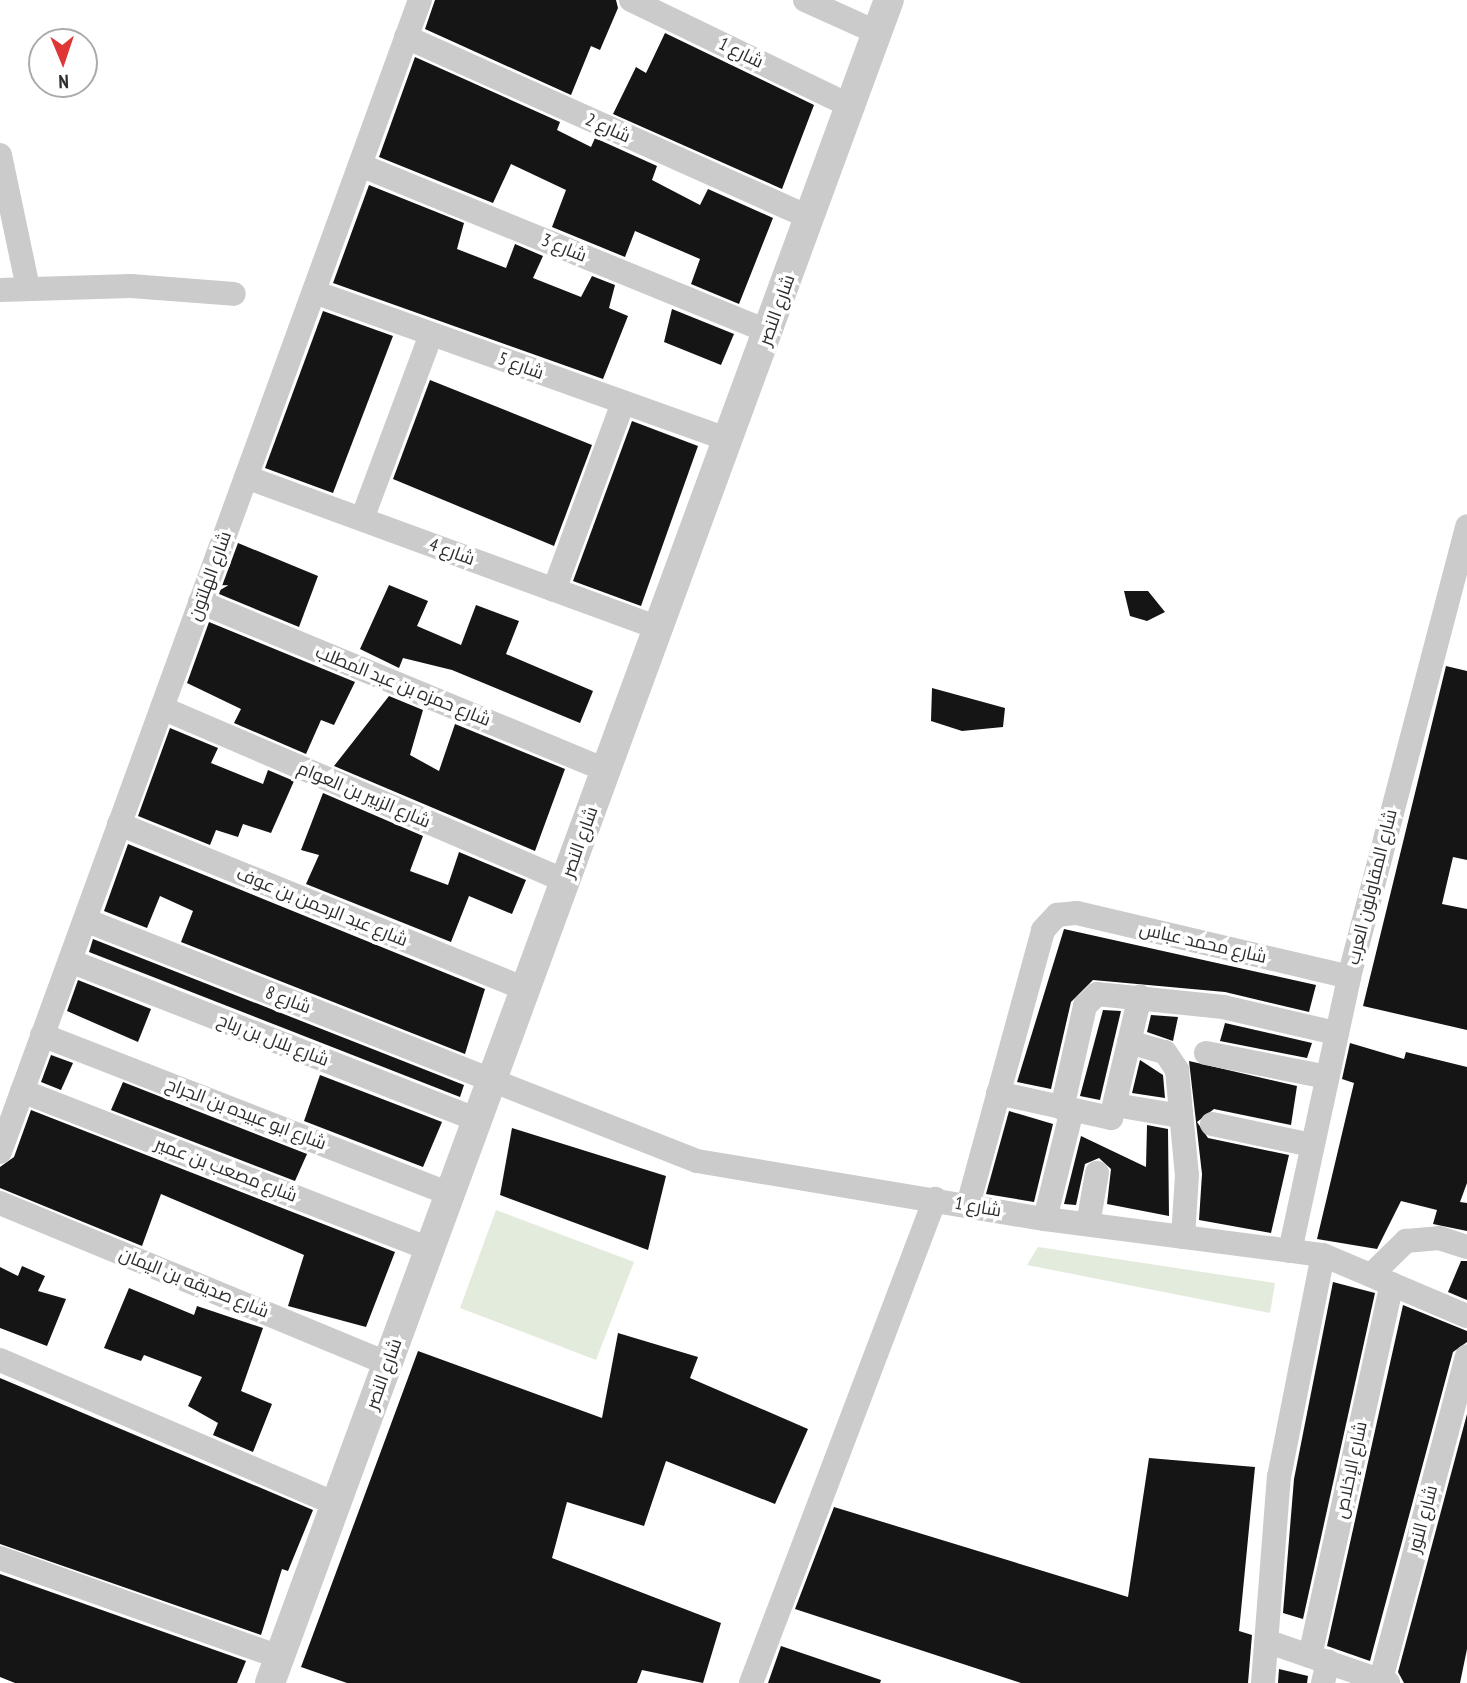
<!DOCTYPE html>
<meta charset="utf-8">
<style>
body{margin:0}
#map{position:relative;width:1467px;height:1683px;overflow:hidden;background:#fff;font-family:"PT Sans Narrow",Cairo,sans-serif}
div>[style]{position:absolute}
.green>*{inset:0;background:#e3ebdc}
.building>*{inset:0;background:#151515}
.minor>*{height:24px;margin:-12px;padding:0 12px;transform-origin:12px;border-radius:12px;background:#cbcbcb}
.tertiary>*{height:30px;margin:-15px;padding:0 15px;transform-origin:15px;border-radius:15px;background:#cbcbcb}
span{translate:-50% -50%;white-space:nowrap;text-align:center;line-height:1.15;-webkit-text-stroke:7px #fff;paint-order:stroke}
.street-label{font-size:18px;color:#2e2e2e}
.north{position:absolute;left:28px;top:28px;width:70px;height:70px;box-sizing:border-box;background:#fff;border:2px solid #ababab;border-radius:50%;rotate:178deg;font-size:19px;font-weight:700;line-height:28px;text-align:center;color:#2e2e2e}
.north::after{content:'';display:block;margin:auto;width:24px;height:32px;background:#df3736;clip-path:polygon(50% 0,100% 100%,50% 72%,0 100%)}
</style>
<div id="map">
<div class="green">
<i style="clip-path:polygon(496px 1210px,634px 1262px,596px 1360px,460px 1308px)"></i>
<i style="clip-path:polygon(1038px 1247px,1275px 1283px,1270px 1313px,1027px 1265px)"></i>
</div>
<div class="building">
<i style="clip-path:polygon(435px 0,616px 0,618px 8px,600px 50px,591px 46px,571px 95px,425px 29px)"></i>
<i style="clip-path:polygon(665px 33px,814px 105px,782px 189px,613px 114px,636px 67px,646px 73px)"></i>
<i style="clip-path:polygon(415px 57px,560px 122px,557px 130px,591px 147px,595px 138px,657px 166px,652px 180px,700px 205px,708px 189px,773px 218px,739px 304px,691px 284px,700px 259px,635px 231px,625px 257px,552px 227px,566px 190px,511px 164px,493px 203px,379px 157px)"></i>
<i style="clip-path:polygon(369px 185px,464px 223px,457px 249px,506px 268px,515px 244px,543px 256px,533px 278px,581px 297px,592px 276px,615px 285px,609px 308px,628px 316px,603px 379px,333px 283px)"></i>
<i style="clip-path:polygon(672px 309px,734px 334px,721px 365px,664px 342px)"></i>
<i style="clip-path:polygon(323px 311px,393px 336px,333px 493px,265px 468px)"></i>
<i style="clip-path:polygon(430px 380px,592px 445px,554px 546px,393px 479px)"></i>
<i style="clip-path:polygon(632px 421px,698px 446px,641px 606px,573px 581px)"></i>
<i style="clip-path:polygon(238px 543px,318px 576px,299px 627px,219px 594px)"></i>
<i style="clip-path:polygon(389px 585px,428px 601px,417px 626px,461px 645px,476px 605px,519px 621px,506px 654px,593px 691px,580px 723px,452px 670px,403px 658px,399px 668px,360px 649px)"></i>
<i style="clip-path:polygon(1124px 591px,1148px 591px,1165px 612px,1147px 621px,1130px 616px)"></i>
<i style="clip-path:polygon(209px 622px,355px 682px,334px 725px,321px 720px,306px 754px,234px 723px,241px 709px,187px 683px)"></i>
<i style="clip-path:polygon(1446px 666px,1467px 671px,1467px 860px,1453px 857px,1442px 904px,1467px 909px,1467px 1030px,1363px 1006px)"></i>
<i style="clip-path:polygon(932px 688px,1005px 708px,1003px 727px,962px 731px,931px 721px)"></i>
<i style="clip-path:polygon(389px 696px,423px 710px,410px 755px,439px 771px,455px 724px,565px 769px,535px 851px,334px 766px)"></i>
<i style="clip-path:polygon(170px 728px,218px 748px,211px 763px,263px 784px,268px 770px,294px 781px,271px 833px,243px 824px,238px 837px,216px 830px,210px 845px,138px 816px)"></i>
<i style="clip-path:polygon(323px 793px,423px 836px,410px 871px,448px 885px,459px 852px,526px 880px,512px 914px,469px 896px,451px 942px,306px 884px,319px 855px,301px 850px)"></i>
<i style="clip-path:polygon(128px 844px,485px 989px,465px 1054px,181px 942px,193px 911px,160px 896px,147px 928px,104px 911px)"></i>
<i style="clip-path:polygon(1064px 929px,1316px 985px,1309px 1012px,1225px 992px,1093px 980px,1071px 1002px,1051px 1089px,1017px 1082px)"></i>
<i style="clip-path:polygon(93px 939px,464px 1085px,460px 1097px,89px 952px)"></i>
<i style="clip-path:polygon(78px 980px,151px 1009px,138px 1042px,67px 1011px)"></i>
<i style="clip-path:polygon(1103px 1010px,1121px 1011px,1100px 1100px,1080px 1096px)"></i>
<i style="clip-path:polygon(1151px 1015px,1178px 1017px,1173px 1041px,1147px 1032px)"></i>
<i style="clip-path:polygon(1225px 1023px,1312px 1043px,1307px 1058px,1220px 1041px)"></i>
<i style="clip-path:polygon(1350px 1043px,1404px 1059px,1406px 1052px,1467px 1067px,1467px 1183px,1460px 1202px,1467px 1203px,1467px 1231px,1433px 1224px,1437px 1210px,1401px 1201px,1377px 1249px,1317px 1239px,1354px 1083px,1342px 1079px)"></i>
<i style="clip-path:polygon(51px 1055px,73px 1063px,61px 1090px,41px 1082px)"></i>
<i style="clip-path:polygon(1140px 1060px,1163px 1075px,1165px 1098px,1132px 1093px)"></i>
<i style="clip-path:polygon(1189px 1061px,1297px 1086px,1291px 1125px,1214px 1109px,1197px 1122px,1208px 1138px,1289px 1155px,1271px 1233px,1199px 1220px,1202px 1174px)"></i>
<i style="clip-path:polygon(320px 1075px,442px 1122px,423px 1167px,304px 1121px)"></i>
<i style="clip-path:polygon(123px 1082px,307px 1154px,295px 1181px,111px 1110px)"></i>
<i style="clip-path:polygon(31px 1110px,395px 1252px,366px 1327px,288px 1306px,304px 1255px,161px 1194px,142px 1246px,0 1188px,0 1167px,14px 1157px)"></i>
<i style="clip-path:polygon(1009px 1111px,1053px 1124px,1034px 1202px,986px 1194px)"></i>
<i style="clip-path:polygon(1147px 1125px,1168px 1129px,1169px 1216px,1107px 1204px,1111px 1169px,1099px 1158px,1085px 1164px,1076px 1205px,1064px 1204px,1081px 1136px,1146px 1167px)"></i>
<i style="clip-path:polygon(512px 1128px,666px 1176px,648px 1250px,500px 1195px)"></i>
<i style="clip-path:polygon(1461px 1261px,1467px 1261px,1467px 1300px,1448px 1292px)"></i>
<i style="clip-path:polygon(22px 1266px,45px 1276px,38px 1291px,66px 1299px,47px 1346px,0 1328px,0 1267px,18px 1276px)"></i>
<i style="clip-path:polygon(1333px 1282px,1375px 1293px,1303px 1619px,1283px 1613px,1294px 1479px)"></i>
<i style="clip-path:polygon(129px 1288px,194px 1315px,197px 1306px,263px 1328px,241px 1391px,272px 1404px,253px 1452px,213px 1435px,218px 1423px,188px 1406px,202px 1377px,144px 1355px,141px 1361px,104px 1348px)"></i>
<i style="clip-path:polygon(1403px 1305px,1467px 1331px,1467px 1342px,1453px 1352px,1370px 1661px,1327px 1646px)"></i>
<i style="clip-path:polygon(618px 1333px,698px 1357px,690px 1378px,808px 1429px,775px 1504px,666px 1461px,644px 1526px,567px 1502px,552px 1558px,721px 1623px,703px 1683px,642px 1670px,637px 1683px,347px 1683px,301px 1667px,418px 1351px,602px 1418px)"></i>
<i style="clip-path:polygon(0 1378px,313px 1510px,288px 1571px,282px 1569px,261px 1635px,0 1544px)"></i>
<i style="clip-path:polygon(1467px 1414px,1467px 1649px,1460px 1683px,1404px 1683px,1398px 1672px)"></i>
<i style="clip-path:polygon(1149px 1458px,1255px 1467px,1239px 1631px,1252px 1635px,1248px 1683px,1021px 1683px,795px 1609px,834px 1507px,1128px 1597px)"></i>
<i style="clip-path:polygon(0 1574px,246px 1661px,237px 1683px,15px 1683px,0 1677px)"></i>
<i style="clip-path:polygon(781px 1646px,881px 1680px,880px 1683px,768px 1683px)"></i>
<i style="clip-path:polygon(1279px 1669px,1308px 1676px,1307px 1683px,1278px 1683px)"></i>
</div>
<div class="minor">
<i style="left:631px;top:0;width:246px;rotate:25.8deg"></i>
<i style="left:805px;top:0;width:78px;rotate:24.3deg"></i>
<i style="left:406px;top:37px;width:443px;rotate:24.1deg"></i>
<i style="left:0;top:155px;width:136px;rotate:78.1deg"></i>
<i style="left:360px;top:165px;width:442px;rotate:22.2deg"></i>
<i style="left:0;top:290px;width:131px;rotate:-1.7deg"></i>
<i style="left:131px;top:286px;width:103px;rotate:4.4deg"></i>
<i style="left:314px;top:292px;width:441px;rotate:19.6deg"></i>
<i style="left:246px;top:477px;width:440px;rotate:20.1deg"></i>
<i style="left:362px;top:519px;width:197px;rotate:-69.5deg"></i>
<i style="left:554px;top:590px;width:200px;rotate:-69.8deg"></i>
<i style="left:200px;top:602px;width:439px;rotate:22.5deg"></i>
<i style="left:162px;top:708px;width:439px;rotate:23.2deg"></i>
<i style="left:119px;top:824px;width:439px;rotate:22.1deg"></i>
<i style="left:85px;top:920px;width:658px;rotate:21.49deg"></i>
<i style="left:697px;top:1161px;width:353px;rotate:9.5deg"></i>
<i style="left:1045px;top:1219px;width:280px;rotate:7.4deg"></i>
<i style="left:1323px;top:1255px;width:156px;rotate:23deg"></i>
<i style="left:70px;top:961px;width:437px;rotate:21.3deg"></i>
<i style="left:42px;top:1035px;width:438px;rotate:21.3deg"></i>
<i style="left:1129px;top:1042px;width:37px;rotate:16deg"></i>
<i style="left:1165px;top:1052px;width:22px;rotate:56deg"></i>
<i style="left:1177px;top:1070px;width:105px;rotate:84.6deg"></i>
<i style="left:1187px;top:1175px;width:62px;rotate:93.7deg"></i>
<i style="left:1206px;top:1053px;width:123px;rotate:11.2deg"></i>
<i style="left:22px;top:1091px;width:437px;rotate:21.2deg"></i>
<i style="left:998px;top:1093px;width:116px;rotate:12.5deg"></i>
<i style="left:1111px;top:1118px;width:125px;rotate:-76.6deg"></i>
<i style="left:1115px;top:1105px;width:67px;rotate:9.5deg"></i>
<i style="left:1062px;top:1108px;width:105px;rotate:-77.3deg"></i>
<i style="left:1085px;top:1006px;width:17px;rotate:-45deg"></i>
<i style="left:1097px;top:994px;width:127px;rotate:5.9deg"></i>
<i style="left:1223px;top:1007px;width:116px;rotate:13deg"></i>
<i style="left:1212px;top:1124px;width:102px;rotate:11.9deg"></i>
<i style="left:0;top:1152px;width:1226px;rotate:-69.97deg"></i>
<i style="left:0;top:1203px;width:419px;rotate:22.5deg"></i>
<i style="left:968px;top:1205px;width:285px;rotate:-74.7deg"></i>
<i style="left:1043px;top:930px;width:21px;rotate:-47deg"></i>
<i style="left:1057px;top:915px;width:20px;rotate:-6deg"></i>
<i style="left:1077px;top:913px;width:279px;rotate:13.2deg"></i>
<i style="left:1045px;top:1219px;width:112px;rotate:-76.1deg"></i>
<i style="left:1088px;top:1224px;width:52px;rotate:-80deg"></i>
<i style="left:1290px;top:1251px;width:280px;rotate:-77.8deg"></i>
<i style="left:1349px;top:977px;width:466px;rotate:-75.3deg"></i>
<i style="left:1371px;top:1275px;width:49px;rotate:-44.2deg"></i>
<i style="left:1406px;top:1241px;width:33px;rotate:-5deg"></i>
<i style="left:1439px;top:1238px;width:29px;rotate:18deg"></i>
<i style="left:0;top:1360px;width:366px;rotate:23.2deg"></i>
<i style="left:0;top:1558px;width:296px;rotate:19.5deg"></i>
<i style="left:1269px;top:1642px;width:126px;rotate:19deg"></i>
<i style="left:1310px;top:1656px;width:381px;rotate:-77.6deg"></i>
<i style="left:751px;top:1683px;width:518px;rotate:-69.18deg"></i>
<i style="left:1263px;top:1683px;width:207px;rotate:-85.6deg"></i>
<i style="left:1279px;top:1477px;width:226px;rotate:-78.8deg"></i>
<i style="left:1323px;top:1683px;width:22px;rotate:-77deg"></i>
<i style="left:1380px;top:1683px;width:338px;rotate:-75.1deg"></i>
</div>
<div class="tertiary">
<i style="left:270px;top:1683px;width:1793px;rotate:-69.81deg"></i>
</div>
<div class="street-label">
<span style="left:741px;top:53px;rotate:26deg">شارع 1</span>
<span style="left:608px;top:128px;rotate:24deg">شارع 2</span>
<span style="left:564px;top:248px;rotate:22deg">شارع 3</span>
<span style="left:777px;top:310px;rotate:-70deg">شارع النصر</span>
<span style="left:521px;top:366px;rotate:20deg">شارع 5</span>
<span style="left:452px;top:552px;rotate:20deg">شارع 4</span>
<span style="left:210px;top:576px;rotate:-70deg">شارع الهلتون</span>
<span style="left:403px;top:686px;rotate:22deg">شارع حمزه بن عبد المطلب</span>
<span style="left:364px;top:795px;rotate:23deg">شارع الزبير بن العوام</span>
<span style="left:580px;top:842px;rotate:-70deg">شارع النصر</span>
<span style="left:1372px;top:887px;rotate:-76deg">شارع المقاولون العرب</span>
<span style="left:322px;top:907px;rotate:22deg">شارع عبد الرحمن بن عوف</span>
<span style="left:1203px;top:943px;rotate:13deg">شارع محمد عباس</span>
<span style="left:288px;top:1000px;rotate:21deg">شارع 8</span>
<span style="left:273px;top:1040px;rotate:21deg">شارع بلال بن رباح</span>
<span style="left:246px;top:1114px;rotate:21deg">شارع ابو عبيده بن الجراح</span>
<span style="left:226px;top:1170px;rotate:21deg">شارع مصعب بن عمير</span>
<span style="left:978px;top:1207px;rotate:10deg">شارع 1</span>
<span style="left:194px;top:1283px;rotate:22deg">شارع صديقه بن اليمان</span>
<span style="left:384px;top:1374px;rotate:-70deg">شارع النصر</span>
<span style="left:1351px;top:1470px;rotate:-78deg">شارع الإخلاص</span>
<span style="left:1423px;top:1519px;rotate:-75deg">شارع النور</span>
</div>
<div class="north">N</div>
</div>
